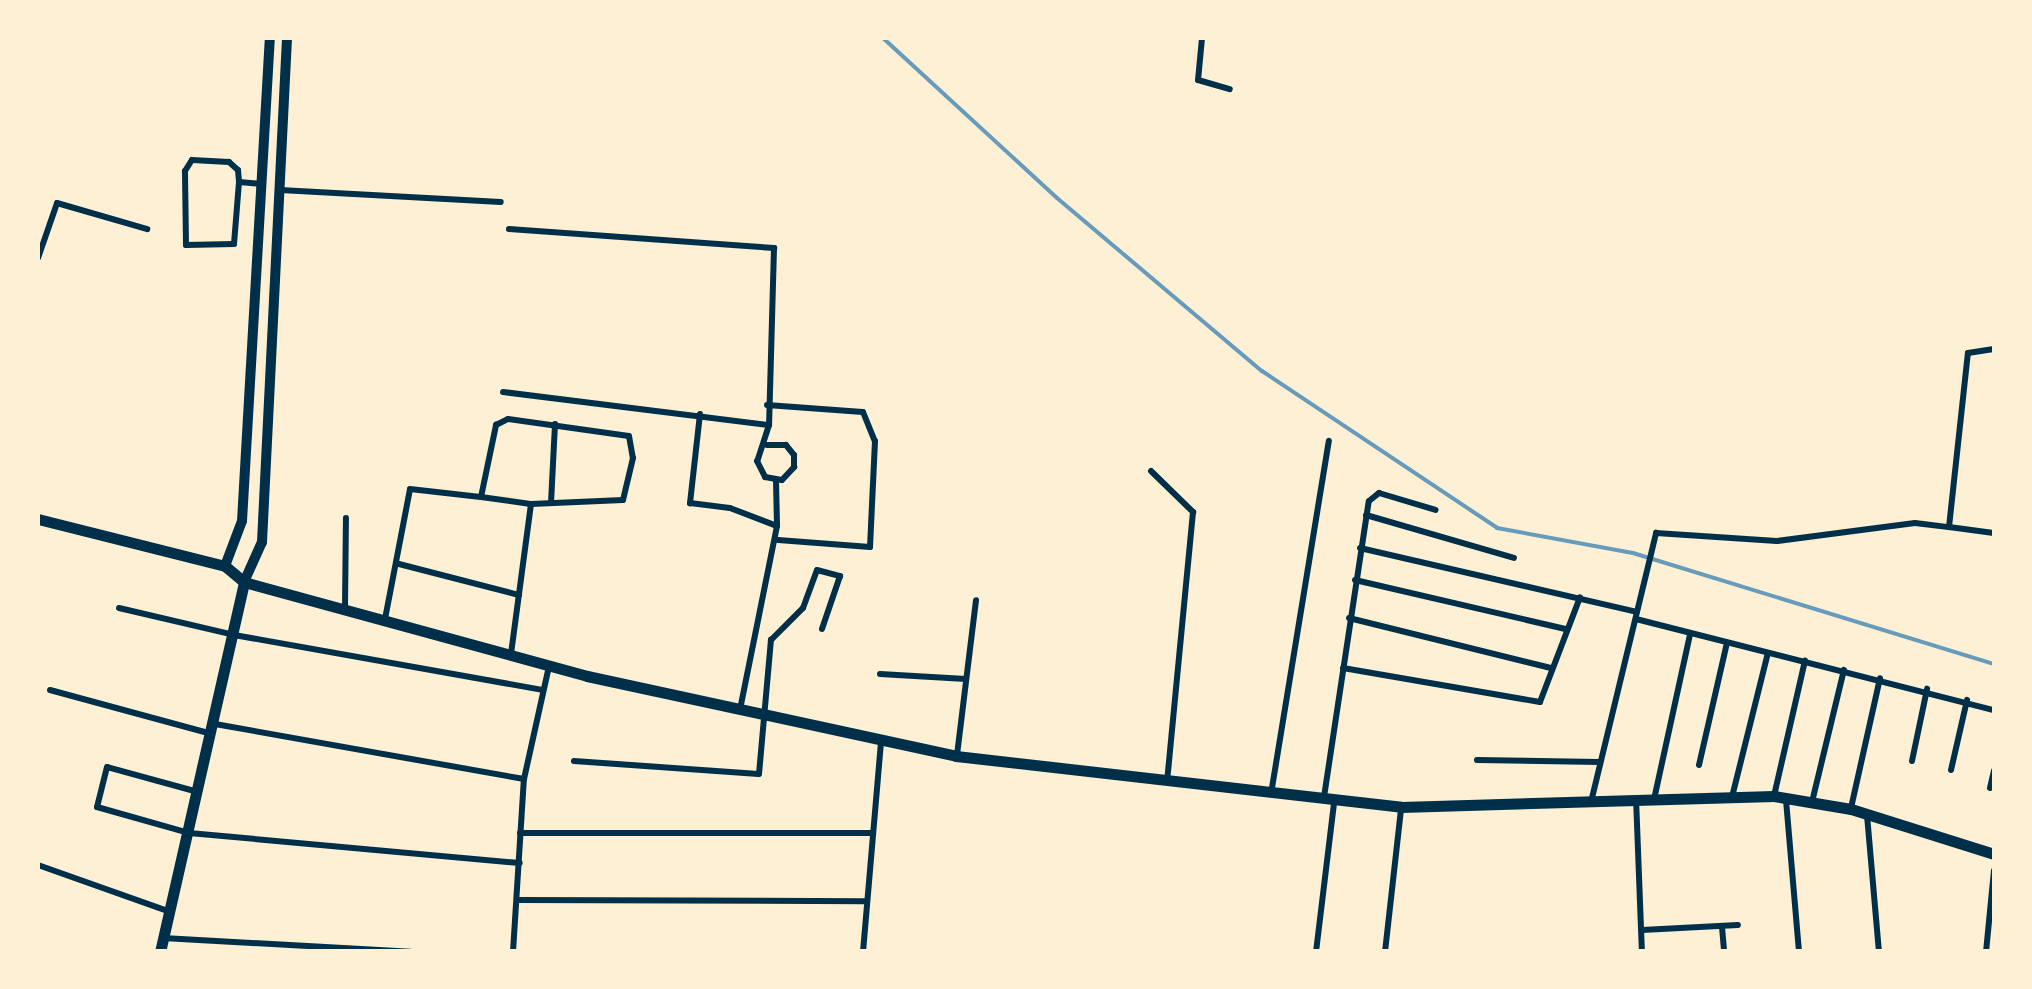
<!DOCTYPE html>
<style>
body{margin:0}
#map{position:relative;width:2032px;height:989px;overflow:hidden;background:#fdf0d5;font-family:"Varela Round",sans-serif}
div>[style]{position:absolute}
.stream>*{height:4px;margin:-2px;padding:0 2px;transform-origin:2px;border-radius:2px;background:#669bbc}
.minor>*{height:6px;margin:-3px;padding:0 3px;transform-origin:3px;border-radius:3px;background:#003049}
.secondary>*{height:10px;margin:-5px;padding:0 5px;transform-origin:5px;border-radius:5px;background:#003049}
.primary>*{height:11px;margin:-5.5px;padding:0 5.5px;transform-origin:5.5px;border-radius:5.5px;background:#003049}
span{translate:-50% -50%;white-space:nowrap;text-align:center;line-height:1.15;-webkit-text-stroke:10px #fdf0d5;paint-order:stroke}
.frame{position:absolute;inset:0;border:40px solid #fdf0d5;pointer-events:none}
</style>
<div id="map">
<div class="stream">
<i style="left:883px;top:38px;width:236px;rotate:42.6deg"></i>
<i style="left:1057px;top:198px;width:268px;rotate:40.2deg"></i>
<i style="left:1262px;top:371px;width:283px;rotate:33.7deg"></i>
<i style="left:1497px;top:528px;width:138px;rotate:10.4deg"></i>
<i style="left:1633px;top:553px;width:378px;rotate:17.1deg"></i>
</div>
<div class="minor">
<i style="left:1202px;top:38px;width:42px;rotate:95.4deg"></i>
<i style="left:1198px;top:80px;width:33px;rotate:16deg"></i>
<i style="left:239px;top:182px;width:62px;rotate:94.6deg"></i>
<i style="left:234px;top:244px;width:48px;rotate:178.8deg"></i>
<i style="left:186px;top:245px;width:74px;rotate:-90.8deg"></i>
<i style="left:185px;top:171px;width:13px;rotate:-58deg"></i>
<i style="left:192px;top:160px;width:37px;rotate:3deg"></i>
<i style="left:229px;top:162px;width:12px;rotate:42deg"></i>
<i style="left:238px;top:170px;width:12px;rotate:85deg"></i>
<i style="left:239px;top:182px;width:23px;rotate:5deg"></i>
<i style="left:280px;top:190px;width:221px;rotate:3.1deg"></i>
<i style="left:509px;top:229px;width:266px;rotate:4.1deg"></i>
<i style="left:774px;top:248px;width:177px;rotate:91.6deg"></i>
<i style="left:769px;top:425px;width:38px;rotate:108deg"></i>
<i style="left:757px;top:461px;width:18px;rotate:63deg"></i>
<i style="left:765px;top:477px;width:17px;rotate:10deg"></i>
<i style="left:782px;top:480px;width:18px;rotate:-47deg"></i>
<i style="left:794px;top:467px;width:12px;rotate:-90deg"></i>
<i style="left:794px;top:455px;width:13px;rotate:-129deg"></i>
<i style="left:786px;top:445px;width:19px;rotate:180deg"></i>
<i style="left:38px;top:258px;width:58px;rotate:-70.9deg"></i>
<i style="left:57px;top:203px;width:94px;rotate:16.1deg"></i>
<i style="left:503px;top:392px;width:268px;rotate:7.1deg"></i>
<i style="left:767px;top:405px;width:96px;rotate:4.2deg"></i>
<i style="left:863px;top:412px;width:31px;rotate:68deg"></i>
<i style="left:875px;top:441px;width:106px;rotate:92.7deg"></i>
<i style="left:870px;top:547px;width:92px;rotate:-175.6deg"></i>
<i style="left:700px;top:414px;width:90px;rotate:96.4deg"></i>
<i style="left:690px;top:503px;width:40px;rotate:7.1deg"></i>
<i style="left:730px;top:508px;width:50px;rotate:21deg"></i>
<i style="left:777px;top:526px;width:187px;rotate:101.4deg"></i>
<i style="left:1151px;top:471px;width:59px;rotate:44.3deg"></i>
<i style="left:1193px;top:512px;width:269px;rotate:95.5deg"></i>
<i style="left:776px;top:481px;width:45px;rotate:88.7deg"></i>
<i style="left:481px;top:497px;width:50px;rotate:8deg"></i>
<i style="left:551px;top:503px;width:79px;rotate:-87.1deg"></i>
<i style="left:1366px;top:515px;width:154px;rotate:16.2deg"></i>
<i style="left:1949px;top:527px;width:45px;rotate:7.6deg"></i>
<i style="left:1360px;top:548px;width:284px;rotate:13deg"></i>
<i style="left:399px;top:564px;width:124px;rotate:14.5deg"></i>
<i style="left:1355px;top:580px;width:216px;rotate:13.1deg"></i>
<i style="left:119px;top:608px;width:118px;rotate:13.2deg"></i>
<i style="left:234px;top:635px;width:313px;rotate:10.1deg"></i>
<i style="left:345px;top:608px;width:90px;rotate:-89.4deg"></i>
<i style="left:1349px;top:618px;width:208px;rotate:13.9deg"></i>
<i style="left:385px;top:619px;width:132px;rotate:-79.1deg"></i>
<i style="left:410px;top:489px;width:71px;rotate:6.4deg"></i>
<i style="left:481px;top:497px;width:74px;rotate:-78.2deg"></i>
<i style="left:496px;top:425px;width:13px;rotate:-27deg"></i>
<i style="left:508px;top:419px;width:122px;rotate:8deg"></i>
<i style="left:629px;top:436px;width:22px;rotate:80deg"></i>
<i style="left:633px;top:458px;width:43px;rotate:103.4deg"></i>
<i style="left:623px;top:500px;width:92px;rotate:177.5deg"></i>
<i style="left:531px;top:504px;width:151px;rotate:97.6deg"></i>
<i style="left:1636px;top:619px;width:369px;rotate:14.3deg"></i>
<i style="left:1343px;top:668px;width:200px;rotate:9.8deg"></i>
<i style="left:1540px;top:702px;width:112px;rotate:-69.1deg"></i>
<i style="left:880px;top:674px;width:86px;rotate:3.3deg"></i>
<i style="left:50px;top:690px;width:164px;rotate:15.2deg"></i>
<i style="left:215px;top:724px;width:314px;rotate:10.1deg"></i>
<i style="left:957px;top:755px;width:156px;rotate:-83deg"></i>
<i style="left:1477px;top:760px;width:122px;rotate:0.9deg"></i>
<i style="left:574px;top:761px;width:185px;rotate:4deg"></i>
<i style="left:759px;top:774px;width:135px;rotate:-84.9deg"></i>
<i style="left:771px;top:640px;width:45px;rotate:-45deg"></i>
<i style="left:803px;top:608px;width:40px;rotate:-69.8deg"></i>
<i style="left:817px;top:570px;width:24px;rotate:15deg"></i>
<i style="left:840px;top:576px;width:56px;rotate:108.8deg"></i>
<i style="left:1912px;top:761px;width:74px;rotate:-78.2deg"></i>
<i style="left:1699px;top:765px;width:125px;rotate:-77.1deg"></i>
<i style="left:1951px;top:770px;width:72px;rotate:-77.1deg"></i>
<i style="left:1990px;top:788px;width:18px;rotate:-77deg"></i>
<i style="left:198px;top:792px;width:94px;rotate:-164.6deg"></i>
<i style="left:107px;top:767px;width:41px;rotate:104deg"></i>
<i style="left:97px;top:807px;width:96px;rotate:15.8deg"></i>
<i style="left:189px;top:833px;width:332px;rotate:5.2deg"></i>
<i style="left:1733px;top:793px;width:144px;rotate:-76deg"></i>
<i style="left:1271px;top:794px;width:358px;rotate:-80.7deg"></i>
<i style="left:1655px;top:795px;width:165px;rotate:-77.7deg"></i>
<i style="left:1774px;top:796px;width:139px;rotate:-77.1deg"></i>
<i style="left:1324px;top:797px;width:299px;rotate:-81.4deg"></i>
<i style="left:1369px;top:501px;width:13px;rotate:-39deg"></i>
<i style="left:1379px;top:493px;width:59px;rotate:16.6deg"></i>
<i style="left:1592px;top:798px;width:273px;rotate:-76.4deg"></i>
<i style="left:1656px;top:533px;width:121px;rotate:3.8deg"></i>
<i style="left:1777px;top:541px;width:139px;rotate:-7.4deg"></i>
<i style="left:1915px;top:523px;width:34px;rotate:7deg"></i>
<i style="left:1949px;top:527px;width:175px;rotate:-83.8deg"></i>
<i style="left:1968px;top:353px;width:26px;rotate:-9deg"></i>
<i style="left:1636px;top:798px;width:154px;rotate:87.8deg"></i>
<i style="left:1786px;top:800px;width:153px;rotate:85.1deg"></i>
<i style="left:1812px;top:802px;width:136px;rotate:-76.4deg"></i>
<i style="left:1851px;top:808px;width:133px;rotate:-77.4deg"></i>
<i style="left:1867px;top:815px;width:138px;rotate:85deg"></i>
<i style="left:520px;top:833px;width:351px"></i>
<i style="left:38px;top:865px;width:138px;rotate:19.5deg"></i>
<i style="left:517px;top:900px;width:348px;rotate:0.2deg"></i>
<i style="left:1722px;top:927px;width:25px;rotate:85deg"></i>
<i style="left:1642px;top:930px;width:96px;rotate:-3deg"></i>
<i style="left:163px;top:938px;width:248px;rotate:3.2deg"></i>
<i style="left:513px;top:952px;width:173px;rotate:-86.4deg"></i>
<i style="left:524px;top:779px;width:116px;rotate:-77.5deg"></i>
<i style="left:863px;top:952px;width:210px;rotate:-85.1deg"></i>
<i style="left:1316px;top:952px;width:149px;rotate:-83.1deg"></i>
<i style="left:1385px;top:952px;width:144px;rotate:-83.6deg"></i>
<i style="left:1986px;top:952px;width:82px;rotate:-84.4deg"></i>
</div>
<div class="secondary">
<i style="left:225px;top:566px;width:48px;rotate:-69.3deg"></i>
<i style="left:242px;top:521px;width:484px;rotate:-86.7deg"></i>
<i style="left:244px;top:582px;width:44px;rotate:-65.8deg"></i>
<i style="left:262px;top:542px;width:505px;rotate:-87.16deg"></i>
</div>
<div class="primary">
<i style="left:38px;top:519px;width:193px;rotate:14.1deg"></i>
<i style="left:225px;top:566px;width:25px;rotate:40deg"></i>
<i style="left:244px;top:582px;width:356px;rotate:15.3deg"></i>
<i style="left:587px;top:676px;width:378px;rotate:12.2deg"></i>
<i style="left:956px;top:756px;width:448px;rotate:6.5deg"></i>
<i style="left:1401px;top:807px;width:373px;rotate:-1.7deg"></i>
<i style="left:1774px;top:796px;width:78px;rotate:9.6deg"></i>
<i style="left:1851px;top:809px;width:150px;rotate:17.5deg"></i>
<i style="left:160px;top:952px;width:379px;rotate:-77.2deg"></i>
</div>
<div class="frame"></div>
</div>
